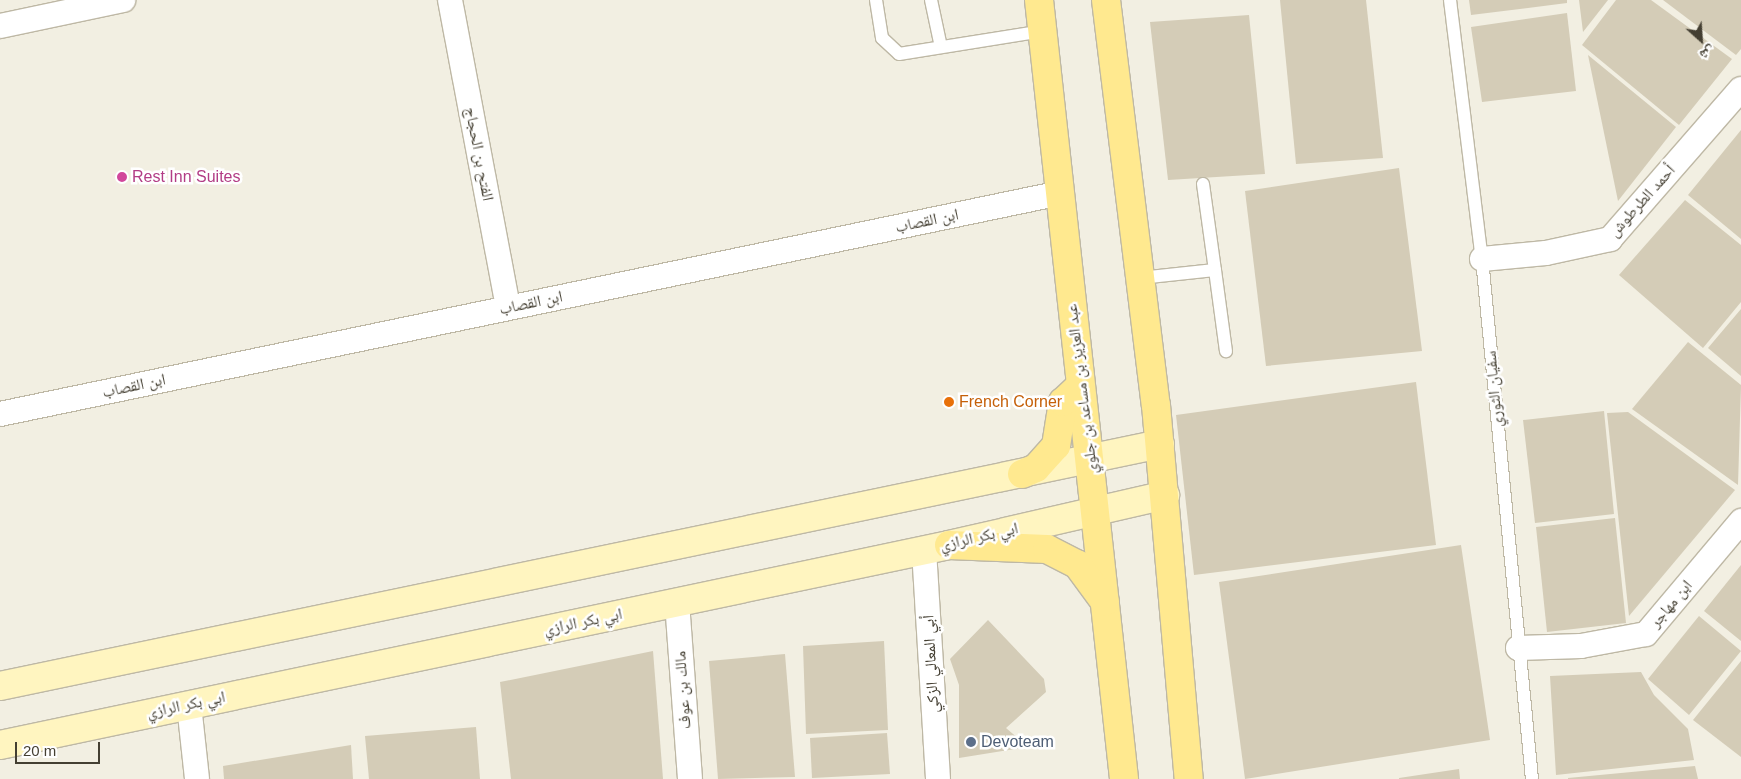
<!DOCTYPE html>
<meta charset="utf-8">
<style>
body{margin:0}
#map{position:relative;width:1741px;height:779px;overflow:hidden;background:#f2efe2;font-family:Helvetica,"Noto Naskh Arabic",sans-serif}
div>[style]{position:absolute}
.building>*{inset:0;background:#d4ccb7}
.roads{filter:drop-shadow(1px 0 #beb8a5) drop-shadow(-1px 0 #beb8a5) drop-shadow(0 1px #beb8a5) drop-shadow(0 -1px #beb8a5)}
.lane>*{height:12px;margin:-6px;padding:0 6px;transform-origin:6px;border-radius:6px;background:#fff}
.street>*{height:24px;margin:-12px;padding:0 12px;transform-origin:12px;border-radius:12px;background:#fff}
.secondary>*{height:28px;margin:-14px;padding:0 14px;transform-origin:14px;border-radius:14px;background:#fff5c0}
.primary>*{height:28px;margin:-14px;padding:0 14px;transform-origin:14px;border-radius:14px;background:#ffe98f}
.dots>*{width:14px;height:14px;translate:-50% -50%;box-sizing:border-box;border:2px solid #fff;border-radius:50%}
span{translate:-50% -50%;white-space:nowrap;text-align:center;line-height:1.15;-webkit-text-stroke:5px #fff;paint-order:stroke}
.street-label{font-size:16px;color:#443f32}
.hotel-label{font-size:16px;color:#b23c85}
.left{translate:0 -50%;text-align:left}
.food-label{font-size:16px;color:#c56008}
.service-label{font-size:16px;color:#4e5e75}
.north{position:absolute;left:1676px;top:15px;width:50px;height:50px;-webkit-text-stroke:4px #fff;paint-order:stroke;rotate:154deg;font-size:14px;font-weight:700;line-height:20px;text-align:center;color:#443f32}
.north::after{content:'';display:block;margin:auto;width:18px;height:22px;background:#443f32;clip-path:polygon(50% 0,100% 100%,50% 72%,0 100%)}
.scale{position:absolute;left:15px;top:742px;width:85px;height:22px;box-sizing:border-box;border:2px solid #443f32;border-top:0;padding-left:6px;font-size:15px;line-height:18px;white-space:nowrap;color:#443f32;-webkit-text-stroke:4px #fff;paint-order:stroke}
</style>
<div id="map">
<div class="building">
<i style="clip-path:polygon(1280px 0,1366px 0,1383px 158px,1296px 164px)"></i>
<i style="clip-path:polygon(1469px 0,1567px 0,1567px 3px,1471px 15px)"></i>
<i style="clip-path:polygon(1579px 0,1608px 0,1583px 32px)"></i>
<i style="clip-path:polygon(1616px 0,1651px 0,1732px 59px,1679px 125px,1582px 45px)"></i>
<i style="clip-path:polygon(1663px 0,1741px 0,1741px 49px,1736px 55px)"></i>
<i style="clip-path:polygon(1567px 13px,1576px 91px,1482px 102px,1471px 27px)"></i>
<i style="clip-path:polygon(1249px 15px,1265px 174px,1168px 180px,1150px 22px)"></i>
<i style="clip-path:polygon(1588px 55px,1676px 127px,1618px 201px)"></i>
<i style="clip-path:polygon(1741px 130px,1741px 239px,1688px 195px)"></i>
<i style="clip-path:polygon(1399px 168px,1422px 351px,1266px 366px,1245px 191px)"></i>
<i style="clip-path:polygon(1685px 200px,1741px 245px,1741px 302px,1703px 348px,1619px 275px)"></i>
<i style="clip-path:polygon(1741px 309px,1741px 376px,1708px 348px)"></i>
<i style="clip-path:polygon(1688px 342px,1741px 385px,1738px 485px,1632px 409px)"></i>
<i style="clip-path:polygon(1416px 382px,1436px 545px,1194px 575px,1176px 415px)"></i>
<i style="clip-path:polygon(1604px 411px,1614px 514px,1535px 523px,1523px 420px)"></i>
<i style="clip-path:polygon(1628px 412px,1735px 490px,1629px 616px,1607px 413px)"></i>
<i style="clip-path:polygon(1615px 518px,1626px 623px,1547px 632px,1536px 527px)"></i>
<i style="clip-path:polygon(1461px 545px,1490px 740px,1245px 779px,1219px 582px)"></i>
<i style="clip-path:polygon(1741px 565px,1741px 641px,1704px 611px)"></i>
<i style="clip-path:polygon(1699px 616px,1741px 651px,1689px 715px,1648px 679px)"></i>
<i style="clip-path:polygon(988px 620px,1044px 679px,1046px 692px,1006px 728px,1028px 747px,959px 758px,959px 685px,950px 659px)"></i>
<i style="clip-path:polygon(884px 641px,888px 730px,806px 734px,803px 646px)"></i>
<i style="clip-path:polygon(653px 651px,663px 779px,511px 779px,500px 682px)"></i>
<i style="clip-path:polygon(785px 654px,795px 777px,718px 779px,709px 661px)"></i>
<i style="clip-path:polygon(1741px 661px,1741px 757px,1693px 720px)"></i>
<i style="clip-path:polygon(1641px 672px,1654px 695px,1688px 729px,1694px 760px,1556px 775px,1550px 676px)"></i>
<i style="clip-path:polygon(476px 727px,480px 779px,369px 779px,365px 736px)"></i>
<i style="clip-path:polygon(887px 733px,890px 774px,812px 778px,810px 738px)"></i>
<i style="clip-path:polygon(351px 745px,353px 779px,224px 779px,223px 766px)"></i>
<i style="clip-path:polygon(1695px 766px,1698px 779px,1568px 779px,1568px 778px)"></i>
<i style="clip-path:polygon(1459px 769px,1460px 779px,1399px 779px,1399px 778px)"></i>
</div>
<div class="roads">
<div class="lane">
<i style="left:876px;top:0;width:38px;rotate:81deg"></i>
<i style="left:882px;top:38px;width:23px;rotate:43deg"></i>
<i style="left:899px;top:54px;width:145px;rotate:-9.1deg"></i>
<i style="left:931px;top:0;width:48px;rotate:78deg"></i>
<i style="left:1450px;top:0;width:261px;rotate:83deg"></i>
<i style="left:1482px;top:259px;width:522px;rotate:84.51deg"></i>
<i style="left:1203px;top:184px;width:87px;rotate:82.1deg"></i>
<i style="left:1140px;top:278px;width:75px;rotate:-6.1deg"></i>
<i style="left:1215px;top:270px;width:82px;rotate:82.3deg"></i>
</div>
<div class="street">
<i style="left:450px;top:0;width:313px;rotate:79.3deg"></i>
<i style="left:0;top:26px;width:126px;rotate:-11.9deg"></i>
<i style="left:1482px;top:259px;width:64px;rotate:-5.4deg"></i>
<i style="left:1546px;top:253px;width:66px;rotate:-12.3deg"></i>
<i style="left:1610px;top:239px;width:199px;rotate:-48.9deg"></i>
<i style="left:0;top:414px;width:1084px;rotate:-11.77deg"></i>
<i style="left:924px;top:550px;width:229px;rotate:86.5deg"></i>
<i style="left:677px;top:602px;width:177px;rotate:85.8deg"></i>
<i style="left:1518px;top:648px;width:63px;rotate:-1.8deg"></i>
<i style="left:1581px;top:646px;width:66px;rotate:-10.5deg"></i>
<i style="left:1646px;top:634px;width:148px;rotate:-49.9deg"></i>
<i style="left:189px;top:705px;width:74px;rotate:83.8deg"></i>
</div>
<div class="secondary">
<i style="left:0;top:686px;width:1185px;rotate:-11.78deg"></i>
<i style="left:0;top:745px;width:970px;rotate:-11.9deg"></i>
<i style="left:949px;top:545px;width:222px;rotate:-13deg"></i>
</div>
<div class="primary">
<i style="left:1039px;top:0;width:784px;rotate:83.77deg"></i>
<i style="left:1106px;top:0;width:408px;rotate:83deg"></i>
<i style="left:1156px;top:405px;width:375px;rotate:85deg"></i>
<i style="left:1022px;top:474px;width:15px;rotate:-23deg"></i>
<i style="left:1036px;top:468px;width:30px;rotate:-48deg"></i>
<i style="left:1056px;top:446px;width:45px;rotate:-81deg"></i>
<i style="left:1063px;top:402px;width:23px;rotate:-43deg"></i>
<i style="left:949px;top:545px;width:98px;rotate:2.3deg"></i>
<i style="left:1047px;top:549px;width:34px;rotate:27deg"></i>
<i style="left:1077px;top:564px;width:47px;rotate:53.6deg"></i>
</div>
</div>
<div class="dots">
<i style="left:122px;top:177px;background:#d1479c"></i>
<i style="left:949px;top:402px;background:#e8710a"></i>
<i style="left:971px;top:742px;background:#5c6f8a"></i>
</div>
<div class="street-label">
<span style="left:479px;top:154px;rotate:79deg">الفتح بن الحجاج</span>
<span style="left:1642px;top:201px;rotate:-48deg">أحمد الطرطوش</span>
<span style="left:927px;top:221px;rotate:-12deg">ابن القصاب</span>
<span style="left:531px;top:303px;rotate:-12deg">ابن القصاب</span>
<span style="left:134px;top:386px;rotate:-12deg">ابن القصاب</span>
<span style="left:1082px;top:389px;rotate:-97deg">عبد العزيز بن مساعد بن جلوي</span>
<span style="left:1494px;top:389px;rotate:-95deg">سفيان الثوري</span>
<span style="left:979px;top:537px;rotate:-13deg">ابي بكر الرازي</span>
<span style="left:1671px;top:604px;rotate:-50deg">ابن مهاجر</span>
<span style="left:583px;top:622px;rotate:-12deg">ابي بكر الرازي</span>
<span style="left:931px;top:664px;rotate:-93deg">أبي المعالي الزكي</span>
<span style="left:683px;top:690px;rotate:-94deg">مالك بن عوف</span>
<span style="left:186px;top:705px;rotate:-12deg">ابي بكر الرازي</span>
</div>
<div class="hotel-label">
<span class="left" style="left:132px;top:177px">Rest Inn Suites</span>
</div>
<div class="food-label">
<span class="left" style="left:959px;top:402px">French Corner</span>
</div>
<div class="service-label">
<span class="left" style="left:981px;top:742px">Devoteam</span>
</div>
<div class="north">ش</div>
<div class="scale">20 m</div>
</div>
